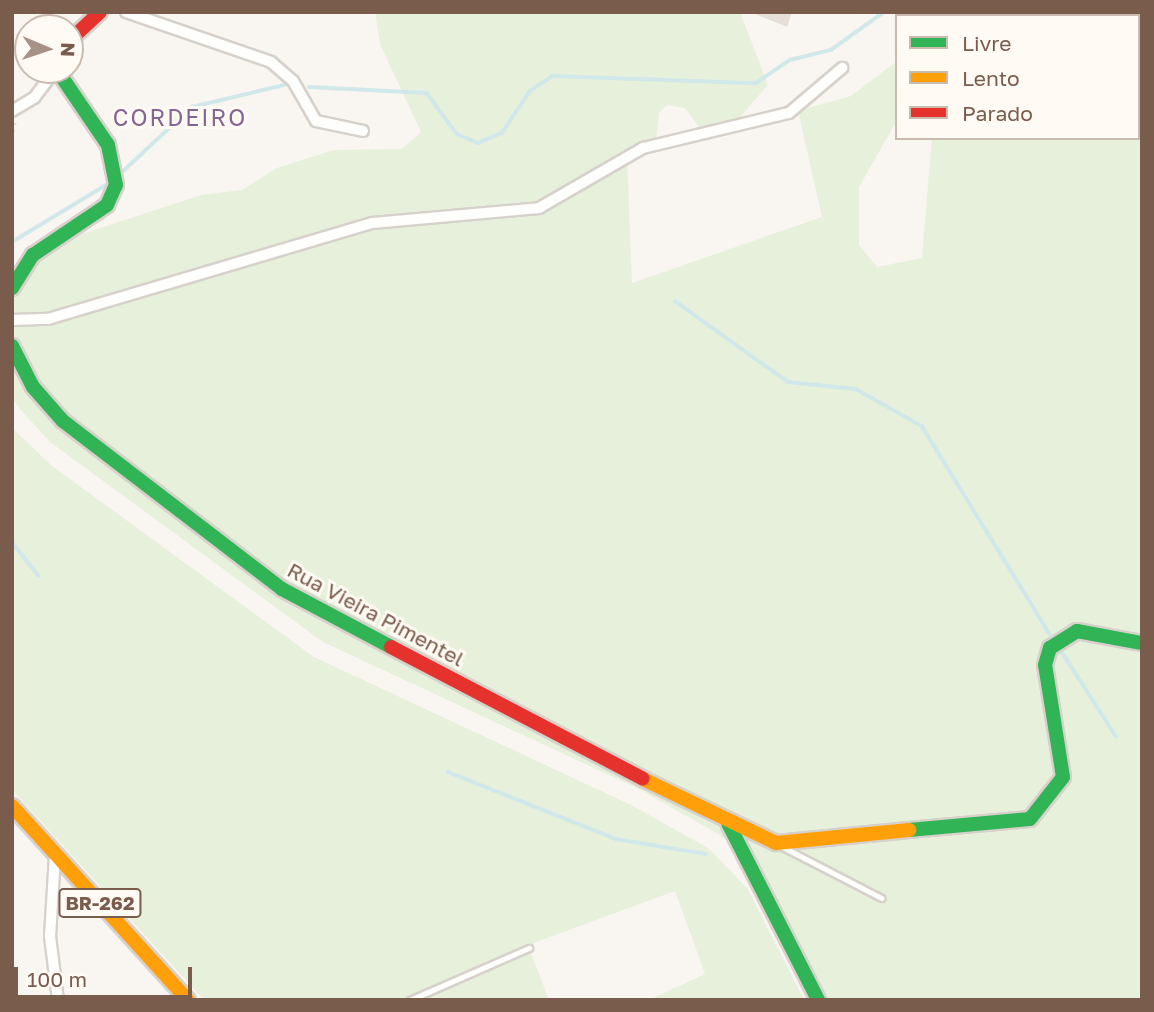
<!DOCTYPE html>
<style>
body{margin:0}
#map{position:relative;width:1154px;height:1012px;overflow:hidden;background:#f9f5f0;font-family:"Golos Text",sans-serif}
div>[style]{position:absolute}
.green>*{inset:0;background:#e7f0db}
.stream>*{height:3.5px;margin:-1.75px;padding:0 1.75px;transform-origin:1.75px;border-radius:1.75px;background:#d0e8ea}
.building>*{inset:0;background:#e6ded7}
.path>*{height:2px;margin-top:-1px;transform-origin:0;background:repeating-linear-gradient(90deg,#dcd5d0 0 2px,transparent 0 7px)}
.roads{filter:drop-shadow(2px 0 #d7d1cb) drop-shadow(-2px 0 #d7d1cb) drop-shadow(0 2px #d7d1cb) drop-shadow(0 -2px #d7d1cb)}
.lane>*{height:4.5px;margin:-2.25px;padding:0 2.25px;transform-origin:2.25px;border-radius:2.25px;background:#fefefd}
.street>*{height:10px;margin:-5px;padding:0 5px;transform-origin:5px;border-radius:5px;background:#fefefd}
.fast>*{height:14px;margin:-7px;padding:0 7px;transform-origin:7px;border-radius:7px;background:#30b455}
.slow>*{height:14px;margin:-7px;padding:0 7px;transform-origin:7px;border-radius:7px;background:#ff9f0a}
.jam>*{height:14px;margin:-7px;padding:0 7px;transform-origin:7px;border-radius:7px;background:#e5322d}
span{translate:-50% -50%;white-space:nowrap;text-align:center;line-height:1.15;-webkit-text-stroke:6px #fffaf3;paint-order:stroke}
.shield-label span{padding:2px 5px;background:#fffaf3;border:2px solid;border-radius:5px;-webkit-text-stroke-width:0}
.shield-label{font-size:19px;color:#7a5c4d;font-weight:700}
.street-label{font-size:21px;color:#7a5c4d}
.neighbourhood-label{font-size:23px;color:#846695;letter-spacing:2px}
.frame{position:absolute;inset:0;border:14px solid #7a5c4d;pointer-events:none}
.legend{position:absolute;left:895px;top:14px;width:245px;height:126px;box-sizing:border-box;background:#fffaf3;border:2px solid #cabbb1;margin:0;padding:9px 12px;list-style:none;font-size:21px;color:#7a5c4d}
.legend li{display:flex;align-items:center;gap:14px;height:35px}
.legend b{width:35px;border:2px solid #cabbb1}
.north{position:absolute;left:14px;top:14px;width:70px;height:70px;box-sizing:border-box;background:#fffaf3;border:2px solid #cabbb1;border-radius:50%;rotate:92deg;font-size:19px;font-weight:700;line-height:28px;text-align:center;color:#7a5c4d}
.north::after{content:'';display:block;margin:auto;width:24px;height:32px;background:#a69286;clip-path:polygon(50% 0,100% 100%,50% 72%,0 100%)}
.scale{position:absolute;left:14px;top:967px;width:178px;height:32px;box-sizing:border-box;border:4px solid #7a5c4d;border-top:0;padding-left:9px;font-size:21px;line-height:24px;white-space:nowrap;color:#7a5c4d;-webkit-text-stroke:5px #fffaf3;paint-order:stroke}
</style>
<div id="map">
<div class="green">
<i style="clip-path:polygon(375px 12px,740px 12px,768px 85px,735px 123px,702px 131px,685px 108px,667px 105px,659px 113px,655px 150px,627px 158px,632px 283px,822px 217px,798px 111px,851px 96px,897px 61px,897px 120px,859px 187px,859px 245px,877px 267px,922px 258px,932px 138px,1138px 138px,1138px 16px,907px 12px,1142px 12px,1142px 1000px,812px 1000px,742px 852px,718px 834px,639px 789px,323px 642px,50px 442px,20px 409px,12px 397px,12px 300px,42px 254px,70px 238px,201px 195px,242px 190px,277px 168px,334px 150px,402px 149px,421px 132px,380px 44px)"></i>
<i style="clip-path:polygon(12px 428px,52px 466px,314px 657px,631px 805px,708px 848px,748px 889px,804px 1000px,649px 1000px,705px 974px,675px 891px,528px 945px,549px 1000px,204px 1000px,12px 790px)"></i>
</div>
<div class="stream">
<i style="left:309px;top:87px;width:118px;rotate:2.9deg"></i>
<i style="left:427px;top:93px;width:51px;rotate:53.8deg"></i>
<i style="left:457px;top:134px;width:23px;rotate:23deg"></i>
<i style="left:478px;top:143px;width:26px;rotate:-23deg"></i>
<i style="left:502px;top:133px;width:50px;rotate:-56.3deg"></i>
<i style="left:530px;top:91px;width:27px;rotate:-34deg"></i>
<i style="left:552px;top:76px;width:204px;rotate:2deg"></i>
<i style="left:756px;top:83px;width:41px;rotate:-34.1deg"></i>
<i style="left:790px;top:60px;width:42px;rotate:-13.7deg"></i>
<i style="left:831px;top:50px;width:65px;rotate:-35.6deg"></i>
<i style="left:119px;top:175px;width:100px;rotate:-43deg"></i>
<i style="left:192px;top:107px;width:95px;rotate:-13.4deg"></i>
<i style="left:12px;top:242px;width:110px;rotate:-31.2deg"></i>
<i style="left:675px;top:301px;width:139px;rotate:35.6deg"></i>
<i style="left:788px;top:382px;width:68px;rotate:5.9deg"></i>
<i style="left:856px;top:389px;width:76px;rotate:29.3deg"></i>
<i style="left:922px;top:426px;width:244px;rotate:58.4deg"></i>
<i style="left:12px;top:542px;width:43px;rotate:51.5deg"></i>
<i style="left:1062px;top:652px;width:100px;rotate:57.3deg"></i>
<i style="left:448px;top:772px;width:181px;rotate:21.7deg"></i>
<i style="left:616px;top:839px;width:91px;rotate:9.5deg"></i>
</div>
<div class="building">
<i style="clip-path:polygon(750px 12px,792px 12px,787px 27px)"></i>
</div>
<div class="path">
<i style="left:12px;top:139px;width:17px;rotate:-77deg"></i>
</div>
<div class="roads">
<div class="lane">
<i style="left:783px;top:847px;width:111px;rotate:27.3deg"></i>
<i style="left:410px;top:1000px;width:130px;rotate:-23.6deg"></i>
</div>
<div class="street">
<i style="left:126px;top:12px;width:153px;rotate:19deg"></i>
<i style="left:271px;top:62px;width:29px;rotate:41deg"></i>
<i style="left:293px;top:81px;width:46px;rotate:60.1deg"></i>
<i style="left:316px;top:121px;width:48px;rotate:12deg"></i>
<i style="left:12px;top:111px;width:26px;rotate:-31deg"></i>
<i style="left:34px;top:98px;width:35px;rotate:-53deg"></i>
<i style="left:12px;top:320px;width:36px;rotate:-2deg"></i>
<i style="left:48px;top:319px;width:338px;rotate:-16.5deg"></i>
<i style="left:372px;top:223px;width:168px;rotate:-5.1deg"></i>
<i style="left:539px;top:208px;width:120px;rotate:-30deg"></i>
<i style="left:643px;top:148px;width:150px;rotate:-13.5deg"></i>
<i style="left:789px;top:113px;width:70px;rotate:-40.3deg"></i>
<i style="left:55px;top:855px;width:81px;rotate:93.5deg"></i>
<i style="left:50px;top:936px;width:64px;rotate:82.9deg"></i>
</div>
<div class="fast">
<i style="left:12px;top:288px;width:39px;rotate:-58deg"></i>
<i style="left:33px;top:255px;width:89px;rotate:-34deg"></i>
<i style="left:107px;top:205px;width:22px;rotate:-66deg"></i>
<i style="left:116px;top:185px;width:41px;rotate:-101.3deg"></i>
<i style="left:108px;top:145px;width:91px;rotate:-124.2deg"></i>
<i style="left:12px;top:346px;width:46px;rotate:62.9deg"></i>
<i style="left:33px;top:387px;width:45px;rotate:48.6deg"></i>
<i style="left:63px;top:421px;width:276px;rotate:37.5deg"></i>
<i style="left:282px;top:589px;width:123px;rotate:28deg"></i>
<i style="left:728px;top:823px;width:199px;rotate:63deg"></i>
<i style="left:909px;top:830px;width:121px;rotate:-5.2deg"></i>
<i style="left:1030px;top:819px;width:53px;rotate:-51.8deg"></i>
<i style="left:1063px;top:777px;width:113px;rotate:-99.1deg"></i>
<i style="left:1045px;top:665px;width:18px;rotate:-74deg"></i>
<i style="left:1050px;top:648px;width:32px;rotate:-32deg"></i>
<i style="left:1077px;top:631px;width:66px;rotate:10.5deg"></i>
</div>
<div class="slow">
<i style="left:643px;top:779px;width:148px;rotate:25.7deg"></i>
<i style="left:776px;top:843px;width:134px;rotate:-5.6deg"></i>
<i style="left:12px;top:806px;width:262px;rotate:47.8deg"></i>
</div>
<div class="jam">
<i style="left:70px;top:40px;width:41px;rotate:-43deg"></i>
<i style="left:391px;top:647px;width:284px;rotate:27.6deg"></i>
</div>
</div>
<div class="shield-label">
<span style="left:100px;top:903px">BR-262</span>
</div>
<div class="street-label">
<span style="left:376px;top:614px;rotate:28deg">Rua Vieira Pimentel</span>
</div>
<div class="neighbourhood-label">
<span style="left:180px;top:117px">CORDEIRO</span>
</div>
<div class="frame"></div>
<ul class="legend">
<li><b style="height:9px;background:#30b455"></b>Livre</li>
<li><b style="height:9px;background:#ff9f0a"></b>Lento</li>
<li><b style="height:9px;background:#e5322d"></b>Parado</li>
</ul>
<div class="north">N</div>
<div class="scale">100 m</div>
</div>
